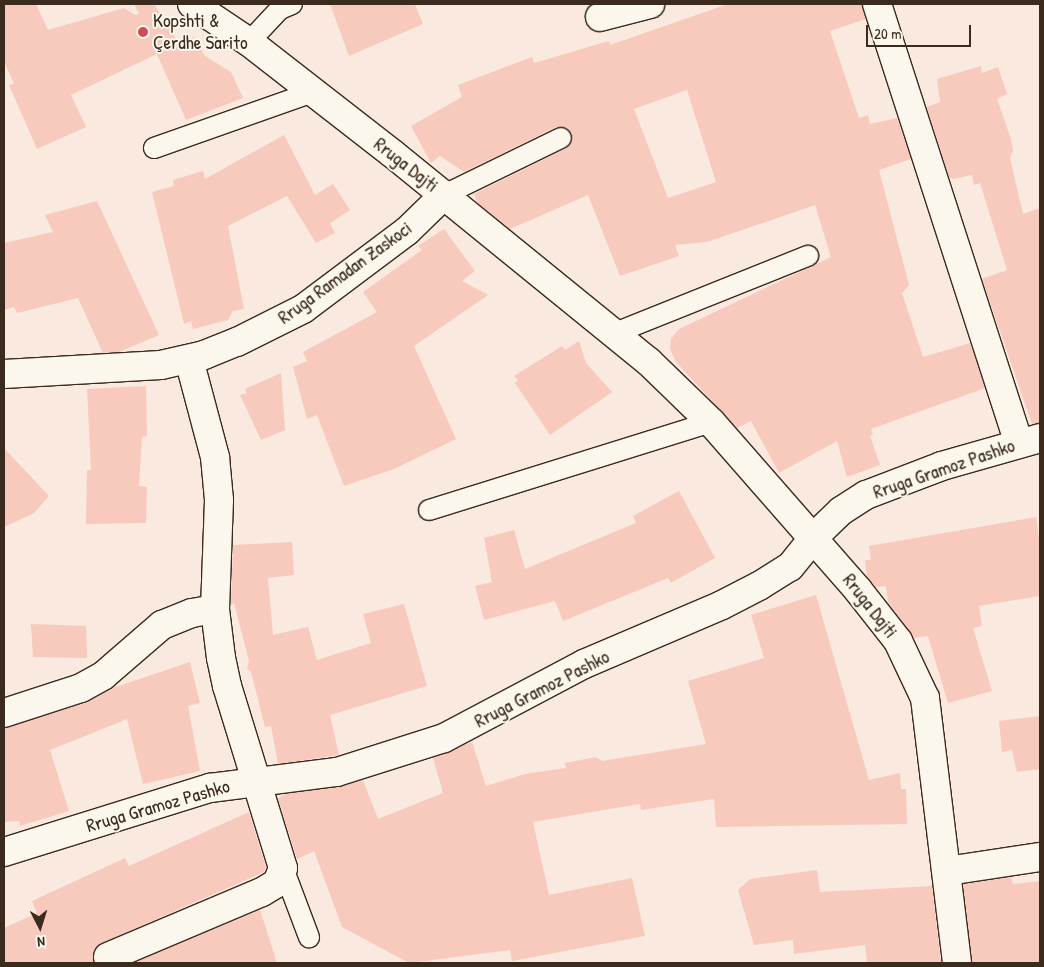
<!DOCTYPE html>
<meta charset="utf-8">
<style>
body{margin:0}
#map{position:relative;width:1044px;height:967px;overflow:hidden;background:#fae9de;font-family:"Patrick Hand",sans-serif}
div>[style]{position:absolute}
.building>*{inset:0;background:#f8c9bd}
.roads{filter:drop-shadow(1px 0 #3b2a1e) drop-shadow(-1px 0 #3b2a1e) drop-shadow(0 1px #3b2a1e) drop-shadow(0 -1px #3b2a1e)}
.lane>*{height:20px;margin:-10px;padding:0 10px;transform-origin:10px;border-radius:10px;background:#fbf7ec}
.street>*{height:28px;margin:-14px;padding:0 14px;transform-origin:14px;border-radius:14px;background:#fbf7ec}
.secondary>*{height:28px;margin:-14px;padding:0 14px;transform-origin:14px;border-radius:14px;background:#fbf7ec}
.dots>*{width:14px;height:14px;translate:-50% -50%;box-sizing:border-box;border:2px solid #fbf7ec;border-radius:50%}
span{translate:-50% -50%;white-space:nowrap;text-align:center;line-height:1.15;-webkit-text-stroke:4px #fbf7ec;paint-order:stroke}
.poi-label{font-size:19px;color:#3b2a1e}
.left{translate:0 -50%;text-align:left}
.street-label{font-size:19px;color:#3b2a1e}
.frame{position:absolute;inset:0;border:5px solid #3b2a1e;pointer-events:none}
.north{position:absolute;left:15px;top:902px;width:50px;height:50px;-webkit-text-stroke:4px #fbf7ec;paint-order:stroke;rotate:175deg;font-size:14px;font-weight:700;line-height:20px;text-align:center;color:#3b2a1e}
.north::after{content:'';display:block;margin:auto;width:18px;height:22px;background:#3b2a1e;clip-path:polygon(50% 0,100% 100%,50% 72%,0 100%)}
.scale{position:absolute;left:866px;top:25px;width:105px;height:22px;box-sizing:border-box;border:2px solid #3b2a1e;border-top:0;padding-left:6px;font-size:15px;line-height:18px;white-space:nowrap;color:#3b2a1e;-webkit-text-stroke:4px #fbf7ec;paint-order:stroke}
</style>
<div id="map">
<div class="building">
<i style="clip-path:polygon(4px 4px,36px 4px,48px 30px,124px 8px,135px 15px,139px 14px,134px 4px,154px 4px,179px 44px,193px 37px,205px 56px,231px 72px,243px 98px,186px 120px,157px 54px,71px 95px,86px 127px,37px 149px,9px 85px,14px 84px,4px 61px)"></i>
<i style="clip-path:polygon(330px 4px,415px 4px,423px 24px,349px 56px)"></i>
<i style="clip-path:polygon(evenodd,728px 4px,862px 4px,866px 19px,830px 31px,859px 118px,868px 115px,870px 124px,897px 118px,911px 159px,879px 170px,909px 285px,902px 293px,923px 357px,970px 343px,985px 388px,871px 429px,873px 435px,870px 436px,880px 465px,847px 477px,837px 441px,779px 473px,751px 421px,737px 428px,676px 362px,670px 349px,671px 339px,679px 329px,831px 257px,815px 205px,707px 242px,675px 245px,679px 256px,620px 276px,588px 195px,510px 229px,478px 203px,474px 194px,567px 148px,573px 139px,568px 128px,556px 127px,464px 172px,440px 156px,431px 163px,411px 126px,462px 97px,458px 85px,532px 57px,534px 63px,609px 41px,610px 45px,728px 4px,687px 90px,716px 182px,668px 198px,634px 109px,687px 90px)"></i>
<i style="clip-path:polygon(981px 66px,982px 73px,998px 67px,1007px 94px,997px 99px,1011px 139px,1013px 150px,1010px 158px,1023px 214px,1040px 208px,1040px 423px,1032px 424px,982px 279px,1007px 270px,980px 183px,974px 185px,972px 175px,953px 179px,949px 177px,928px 111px,927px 107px,940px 102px,937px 79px)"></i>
<i style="clip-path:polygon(284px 135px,315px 195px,333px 184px,350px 210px,330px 223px,335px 233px,316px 243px,287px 196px,228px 226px,244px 309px,233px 311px,228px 320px,193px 329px,191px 321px,184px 324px,152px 192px,174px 186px,173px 180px,203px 171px,205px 179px)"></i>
<i style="clip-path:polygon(97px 201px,159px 335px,119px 352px,103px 353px,78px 298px,17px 313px,14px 307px,4px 310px,4px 243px,53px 232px,45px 215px)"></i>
<i style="clip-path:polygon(444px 229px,475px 271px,462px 281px,488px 295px,414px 346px,456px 439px,394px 469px,344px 486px,317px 415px,307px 419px,293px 367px,307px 361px,303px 352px,377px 312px,363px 292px,422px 250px,418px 246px)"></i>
<i style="clip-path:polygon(579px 341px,586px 363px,612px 392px,550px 435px,515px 383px,518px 380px,514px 376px,562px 346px,565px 350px)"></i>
<i style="clip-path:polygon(281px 373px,285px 430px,261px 440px,240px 395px,247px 393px,245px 389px)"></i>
<i style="clip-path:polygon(146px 386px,147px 436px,142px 437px,139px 486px,147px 487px,146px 523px,86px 524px,87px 470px,91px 470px,87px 389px)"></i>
<i style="clip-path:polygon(4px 448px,49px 496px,34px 513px,4px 527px)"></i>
<i style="clip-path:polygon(679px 491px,715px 558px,671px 583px,668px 578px,563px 621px,555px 601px,484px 620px,475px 586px,492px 582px,484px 538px,514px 530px,525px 569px,636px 523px,633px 516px)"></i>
<i style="clip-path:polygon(1036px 517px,1040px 545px,1040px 596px,979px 606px,982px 626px,973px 628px,992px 691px,948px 703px,928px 636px,914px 638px,888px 602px,886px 586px,876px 587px,867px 577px,865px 560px,871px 560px,869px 546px)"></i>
<i style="clip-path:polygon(292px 542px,294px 575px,268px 578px,273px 635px,308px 627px,317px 660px,371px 643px,363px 614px,404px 604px,427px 686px,330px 715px,339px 755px,278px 764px,271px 726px,265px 727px,251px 672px,247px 668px,249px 661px,234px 603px,231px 605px,233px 545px)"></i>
<i style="clip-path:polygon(816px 595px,869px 780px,900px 773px,901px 789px,906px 789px,907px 824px,716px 827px,714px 799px,641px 810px,640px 804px,533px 822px,549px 895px,632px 878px,645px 936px,512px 961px,510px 950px,409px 963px,342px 927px,314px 851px,297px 859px,278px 799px,284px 794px,339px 787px,363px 780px,378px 819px,443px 793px,433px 758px,472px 742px,486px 786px,525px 774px,566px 768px,565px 763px,596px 757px,602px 761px,706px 744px,688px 681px,764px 658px,751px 615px)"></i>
<i style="clip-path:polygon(31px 624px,86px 626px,87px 658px,33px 657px)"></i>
<i style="clip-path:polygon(190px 662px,200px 703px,188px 706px,200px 771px,143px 784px,127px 719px,50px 750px,69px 811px,20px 826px,19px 821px,4px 822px,4px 728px,86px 703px,113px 688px)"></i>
<i style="clip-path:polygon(1040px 716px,1040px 769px,1017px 772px,1012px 750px,1002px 752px,999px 721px)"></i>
<i style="clip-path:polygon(249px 812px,266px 867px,264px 872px,102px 943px,93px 955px,94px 963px,4px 963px,4px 928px,37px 913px,32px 901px,125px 858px,129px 866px)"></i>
<i style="clip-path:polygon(817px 870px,820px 892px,932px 886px,941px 963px,867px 963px,865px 945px,794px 954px,793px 940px,754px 945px,738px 890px,750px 879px)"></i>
<i style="clip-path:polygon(1011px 877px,1013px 884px,1040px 881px,1040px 963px,972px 963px,963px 884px)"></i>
<i style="clip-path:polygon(260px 910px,277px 963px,133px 963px)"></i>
</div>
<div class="roads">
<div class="lane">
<i style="left:249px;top:42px;width:45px;rotate:-46.8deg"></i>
<i style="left:280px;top:9px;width:13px;rotate:-23deg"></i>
<i style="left:154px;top:148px;width:169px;rotate:-19.4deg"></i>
<i style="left:444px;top:195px;width:130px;rotate:-26deg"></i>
<i style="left:615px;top:333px;width:208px;rotate:-21.8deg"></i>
<i style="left:429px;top:510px;width:295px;rotate:-17.3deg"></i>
<i style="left:283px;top:868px;width:74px;rotate:69.4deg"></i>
</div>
<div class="street">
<i style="left:877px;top:4px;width:462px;rotate:72.1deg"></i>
<i style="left:600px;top:17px;width:52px;rotate:-14.6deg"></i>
<i style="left:4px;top:374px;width:157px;rotate:-3.3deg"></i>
<i style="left:161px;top:365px;width:44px;rotate:-13.1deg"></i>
<i style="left:204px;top:355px;width:35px;rotate:-22deg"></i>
<i style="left:237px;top:342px;width:74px;rotate:-26.6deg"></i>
<i style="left:303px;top:309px;width:130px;rotate:-36.9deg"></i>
<i style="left:407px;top:231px;width:52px;rotate:-44.2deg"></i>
<i style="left:4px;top:713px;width:81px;rotate:-18deg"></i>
<i style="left:81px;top:688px;width:26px;rotate:-29deg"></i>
<i style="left:104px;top:675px;width:77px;rotate:-40.8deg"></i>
<i style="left:162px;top:625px;width:32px;rotate:-22deg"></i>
<i style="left:192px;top:613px;width:23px;rotate:-10deg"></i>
<i style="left:4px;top:852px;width:216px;rotate:-17.3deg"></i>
<i style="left:210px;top:788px;width:128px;rotate:-7.2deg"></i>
<i style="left:337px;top:772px;width:112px;rotate:-17.6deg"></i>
<i style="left:444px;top:738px;width:158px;rotate:-27.9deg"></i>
<i style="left:584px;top:664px;width:150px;rotate:-23.1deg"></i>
<i style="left:722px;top:605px;width:42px;rotate:-27.2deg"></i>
<i style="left:759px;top:586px;width:36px;rotate:-32deg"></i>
<i style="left:790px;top:567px;width:40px;rotate:-51deg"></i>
<i style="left:947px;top:871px;width:94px;rotate:-8.6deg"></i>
<i style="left:108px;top:957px;width:167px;rotate:-22.9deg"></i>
<i style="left:262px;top:892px;width:17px;rotate:-31deg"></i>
<i style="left:277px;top:883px;width:16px;rotate:-68deg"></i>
<i style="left:283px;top:868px;width:190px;rotate:-107.1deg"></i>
<i style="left:227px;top:686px;width:29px;rotate:-102deg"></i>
<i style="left:221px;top:658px;width:49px;rotate:-97deg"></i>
<i style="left:215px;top:609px;width:109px;rotate:-87.9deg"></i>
<i style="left:219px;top:500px;width:43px;rotate:-95.3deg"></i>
<i style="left:215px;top:457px;width:101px;rotate:-104.9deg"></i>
</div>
<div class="secondary">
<i style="left:192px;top:4px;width:69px;rotate:33.7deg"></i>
<i style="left:249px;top:42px;width:182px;rotate:37.9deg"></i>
<i style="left:393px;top:154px;width:330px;rotate:39.1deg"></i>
<i style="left:649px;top:362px;width:86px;rotate:44.1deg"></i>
<i style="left:711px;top:422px;width:223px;rotate:48.8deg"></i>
<i style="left:858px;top:590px;width:65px;rotate:51.9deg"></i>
<i style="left:898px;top:641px;width:63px;rotate:64.7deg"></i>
<i style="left:925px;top:698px;width:267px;rotate:83.1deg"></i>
<i style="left:815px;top:536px;width:36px;rotate:-44deg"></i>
<i style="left:841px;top:511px;width:30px;rotate:-33deg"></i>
<i style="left:866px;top:495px;width:81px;rotate:-20.9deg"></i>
<i style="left:942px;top:466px;width:102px;rotate:-15.9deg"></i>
</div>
</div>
<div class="dots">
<i style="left:143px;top:32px;background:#d1495b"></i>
</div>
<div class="poi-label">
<span class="left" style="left:153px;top:32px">Kopshti &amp;<br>Çerdhe Sarito</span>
</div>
<div class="street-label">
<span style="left:406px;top:165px;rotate:38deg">Rruga Dajti</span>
<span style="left:345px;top:273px;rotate:-36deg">Rruga Ramadan Zaskoci</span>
<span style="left:944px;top:469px;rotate:-19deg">Rruga Gramoz Pashko</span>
<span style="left:870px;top:606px;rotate:52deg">Rruga Dajti</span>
<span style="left:542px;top:689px;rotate:-27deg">Rruga Gramoz Pashko</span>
<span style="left:158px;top:806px;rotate:-16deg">Rruga Gramoz Pashko</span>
</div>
<div class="frame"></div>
<div class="north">N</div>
<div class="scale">20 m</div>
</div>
